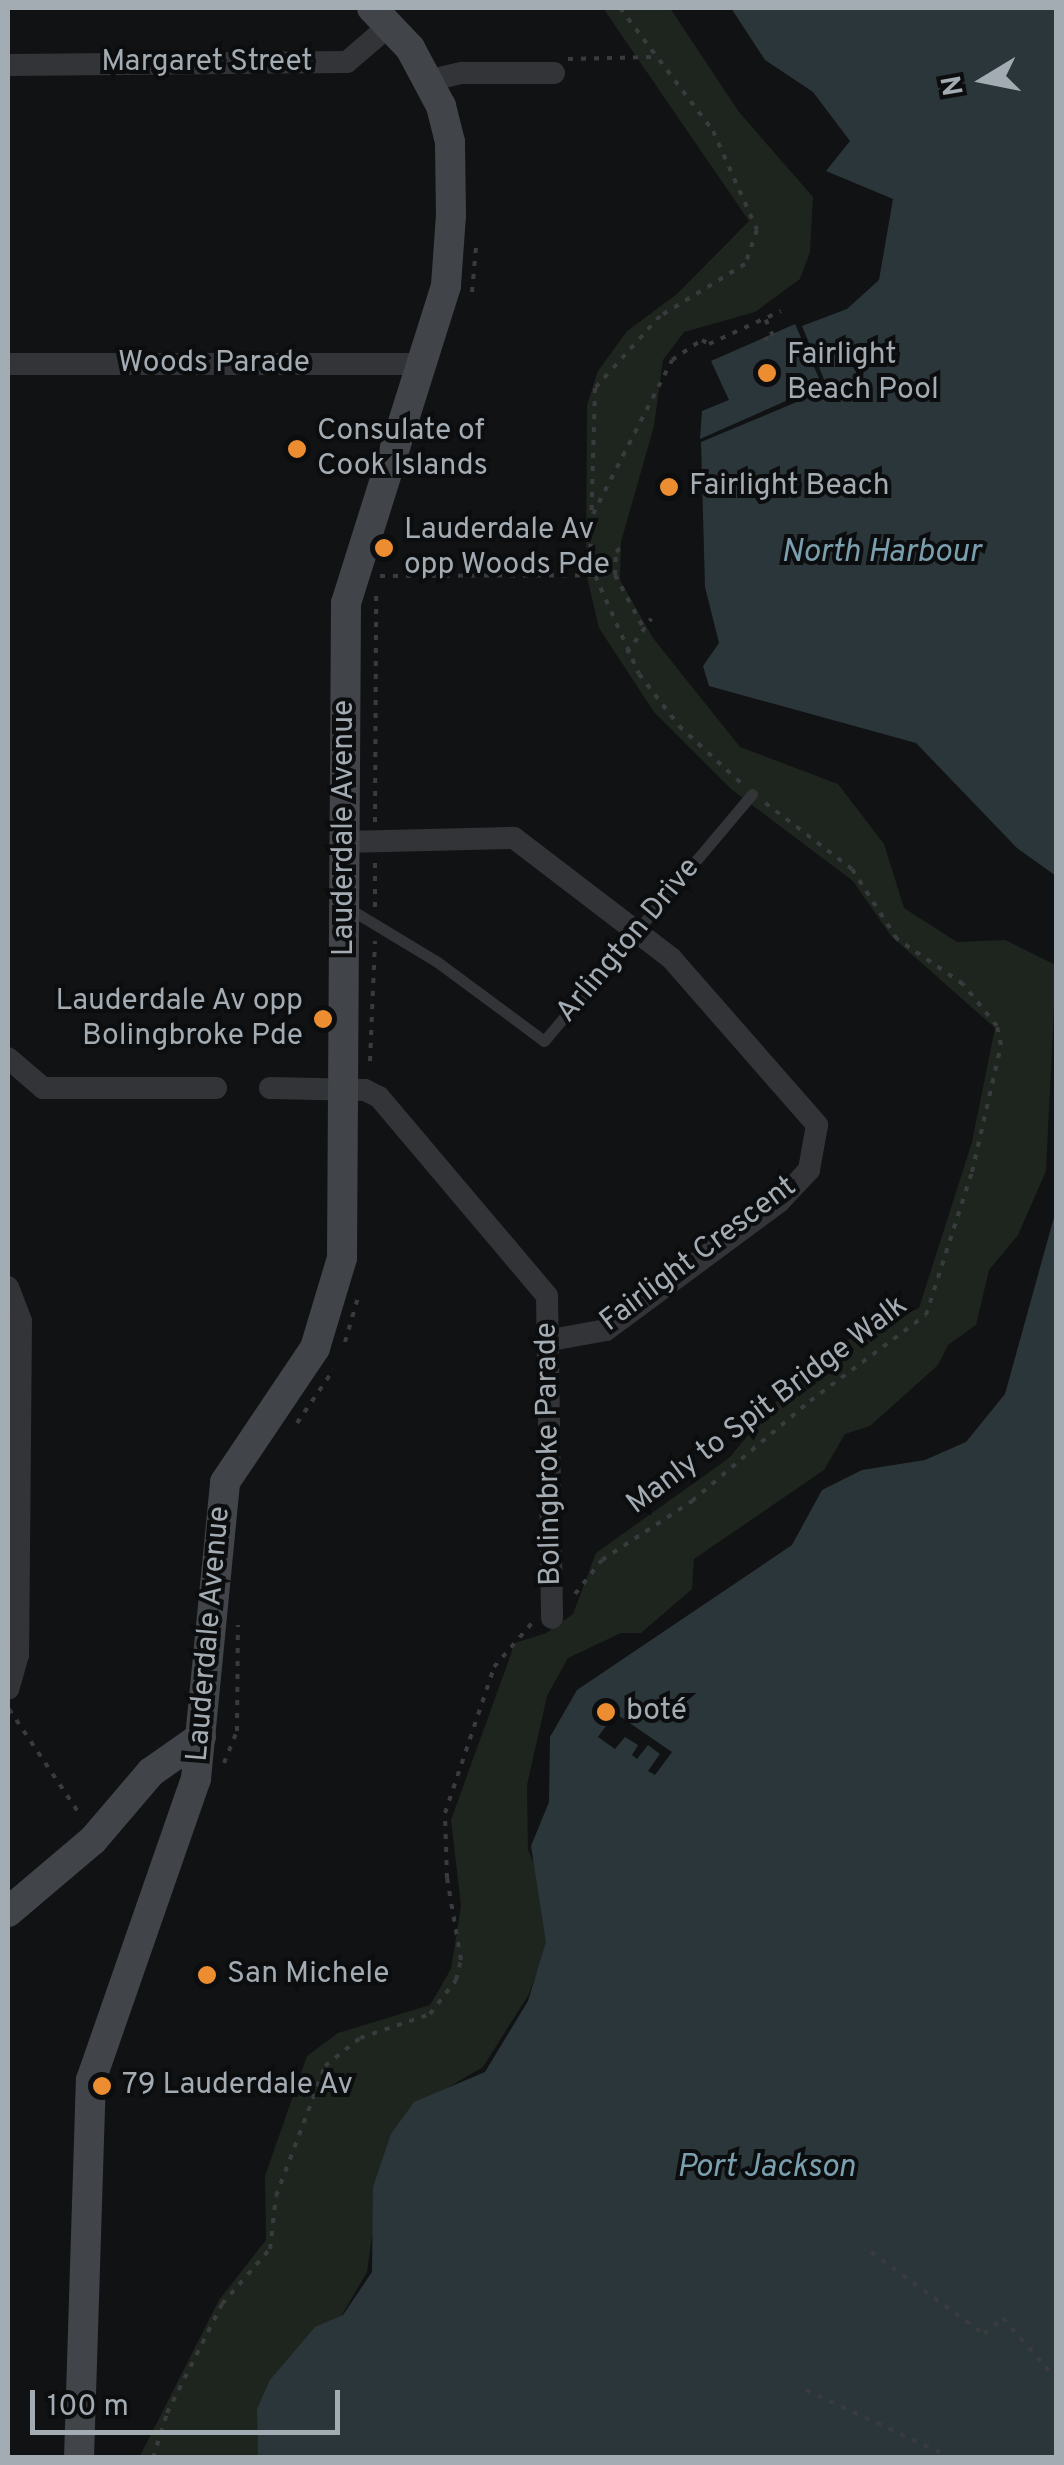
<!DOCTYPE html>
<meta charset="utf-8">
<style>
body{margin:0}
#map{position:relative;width:1064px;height:2465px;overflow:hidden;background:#111213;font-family:Overpass,sans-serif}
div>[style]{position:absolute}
.green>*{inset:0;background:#1e251e}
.water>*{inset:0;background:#2b363b}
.pier>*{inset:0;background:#111213}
.path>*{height:4px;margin-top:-2px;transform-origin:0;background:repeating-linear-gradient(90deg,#393b3f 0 5px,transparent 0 13px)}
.lane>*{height:11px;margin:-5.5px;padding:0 5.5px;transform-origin:5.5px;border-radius:5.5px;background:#333438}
.street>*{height:22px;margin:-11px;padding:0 11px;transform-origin:11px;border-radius:11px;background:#333438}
.secondary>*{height:30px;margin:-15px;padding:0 15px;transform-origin:15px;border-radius:15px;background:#414448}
.dots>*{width:28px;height:28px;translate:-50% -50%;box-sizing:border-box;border:5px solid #0c0d0e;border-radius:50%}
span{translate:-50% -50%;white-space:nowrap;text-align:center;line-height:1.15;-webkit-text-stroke:8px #0c0d0e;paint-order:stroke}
.street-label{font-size:30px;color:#a3abb3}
.poi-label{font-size:30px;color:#a3abb3}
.left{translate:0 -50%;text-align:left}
.right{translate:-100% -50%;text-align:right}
.water-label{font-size:32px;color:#7a9fae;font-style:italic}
.frame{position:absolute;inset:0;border:10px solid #a3abb3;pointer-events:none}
.north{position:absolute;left:934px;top:30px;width:100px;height:100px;-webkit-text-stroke:8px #0c0d0e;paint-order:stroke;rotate:260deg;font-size:28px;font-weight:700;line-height:40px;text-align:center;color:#a3abb3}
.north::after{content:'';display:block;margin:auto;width:35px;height:45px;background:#a3abb3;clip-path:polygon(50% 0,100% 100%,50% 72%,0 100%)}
.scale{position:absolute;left:30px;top:2390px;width:310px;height:45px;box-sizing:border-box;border:5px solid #a3abb3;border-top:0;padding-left:12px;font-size:30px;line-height:35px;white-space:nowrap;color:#a3abb3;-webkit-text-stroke:8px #0c0d0e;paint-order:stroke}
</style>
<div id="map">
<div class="green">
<i style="clip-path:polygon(603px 8px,670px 8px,739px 112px,813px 197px,810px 252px,800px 279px,755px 312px,684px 332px,663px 360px,654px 426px,621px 542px,620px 580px,653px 638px,740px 747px,838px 784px,884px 844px,904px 908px,957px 942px,1005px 940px,1056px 965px,1046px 1171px,1018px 1235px,989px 1270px,976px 1325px,948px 1345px,938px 1365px,870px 1426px,845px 1434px,824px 1470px,694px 1559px,692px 1589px,641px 1633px,621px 1633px,568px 1658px,547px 1696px,527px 1785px,528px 1850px,547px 1893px,552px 1931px,529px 1994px,483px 2067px,408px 2111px,382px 2163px,367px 2272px,259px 2457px,139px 2458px,219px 2300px,266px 2240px,265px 2176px,307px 2056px,338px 2033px,430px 2005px,451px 1969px,461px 1906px,451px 1820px,515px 1643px,546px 1633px,573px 1614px,596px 1553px,729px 1458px,778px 1400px,843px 1342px,919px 1308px,972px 1142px,995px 1028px,891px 936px,853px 881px,731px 789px,654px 712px,599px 628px,586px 573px,587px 405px,598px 371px,627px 331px,677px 294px,749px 221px)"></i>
</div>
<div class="water">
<i style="clip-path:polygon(731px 8px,1056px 8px,1056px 876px,1017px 848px,916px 743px,709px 686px,703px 666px,719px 643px,705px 587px,701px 442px,828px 389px,802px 326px,847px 309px,879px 280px,893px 199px,826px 171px,850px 141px,813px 92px,765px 60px)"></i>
<i style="clip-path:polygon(795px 324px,822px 385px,700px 439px,702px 411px,729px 400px,711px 361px)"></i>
<i style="clip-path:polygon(1056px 1210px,1056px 2457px,258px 2457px,257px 2409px,270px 2380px,315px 2327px,343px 2315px,372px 2272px,373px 2187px,391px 2134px,414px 2102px,485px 2072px,528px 2001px,546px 1942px,531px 1846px,549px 1802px,550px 1737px,577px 1690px,792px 1545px,822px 1490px,862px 1470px,925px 1460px,966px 1442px,1005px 1394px)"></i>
</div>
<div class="pier">
<i style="clip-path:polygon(615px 1713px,672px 1752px,655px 1775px,648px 1771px,660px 1754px,648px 1745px,637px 1759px,632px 1755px,638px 1745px,625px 1737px,615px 1749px,598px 1737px)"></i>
</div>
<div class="path">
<i style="left:620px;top:8px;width:154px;rotate:52.9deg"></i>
<i style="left:713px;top:131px;width:108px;rotate:66deg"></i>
<i style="left:757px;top:230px;width:36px;rotate:109deg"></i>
<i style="left:745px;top:264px;width:100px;rotate:148.5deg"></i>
<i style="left:660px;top:316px;width:97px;rotate:132.1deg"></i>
<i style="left:595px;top:388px;width:176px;rotate:91.6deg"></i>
<i style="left:590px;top:564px;width:120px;rotate:66deg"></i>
<i style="left:639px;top:674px;width:66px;rotate:52.4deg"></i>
<i style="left:679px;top:726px;width:84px;rotate:42.6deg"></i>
<i style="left:568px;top:59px;width:85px;rotate:-1.3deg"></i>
<i style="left:472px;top:292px;width:45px;rotate:-84.9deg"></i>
<i style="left:764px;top:340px;width:10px;rotate:-24deg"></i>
<i style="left:773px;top:336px;width:20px;rotate:-114deg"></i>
<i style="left:593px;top:514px;width:173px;rotate:-62.8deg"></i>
<i style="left:672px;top:360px;width:36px;rotate:-34deg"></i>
<i style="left:702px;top:340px;width:8px;rotate:30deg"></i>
<i style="left:709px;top:344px;width:79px;rotate:-24.6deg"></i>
<i style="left:615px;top:575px;width:61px;rotate:61.8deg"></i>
<i style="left:380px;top:576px;width:235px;rotate:-0.2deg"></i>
<i style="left:615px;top:575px;width:23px;rotate:-88deg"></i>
<i style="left:616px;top:552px;width:13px;rotate:-42deg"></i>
<i style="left:627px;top:653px;width:42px;rotate:-54.8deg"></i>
<i style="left:375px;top:822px;width:226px;rotate:-89.7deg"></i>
<i style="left:375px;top:907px;width:46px;rotate:-90deg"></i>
<i style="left:370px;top:1061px;width:120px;rotate:-87.6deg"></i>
<i style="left:345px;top:1342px;width:50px;rotate:-73.7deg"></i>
<i style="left:297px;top:1423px;width:65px;rotate:-55.6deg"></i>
<i style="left:575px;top:1594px;width:43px;rotate:-51.5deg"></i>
<i style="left:602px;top:1560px;width:108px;rotate:-33.2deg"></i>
<i style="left:692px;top:1501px;width:155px;rotate:-40.3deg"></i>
<i style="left:810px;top:1401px;width:144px;rotate:-36.6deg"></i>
<i style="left:926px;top:1315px;width:150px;rotate:-72.2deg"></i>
<i style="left:972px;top:1172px;width:130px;rotate:-77.1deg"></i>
<i style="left:1001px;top:1045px;width:19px;rotate:-102deg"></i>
<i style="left:997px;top:1026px;width:54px;rotate:-129deg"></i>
<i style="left:963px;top:984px;width:80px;rotate:-145.7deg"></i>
<i style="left:897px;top:939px;width:83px;rotate:-122.7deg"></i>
<i style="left:852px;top:869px;width:111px;rotate:-142.7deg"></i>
<i style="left:9px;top:1709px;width:129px;rotate:56.1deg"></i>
<i style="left:224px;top:1763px;width:35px;rotate:-68deg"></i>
<i style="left:237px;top:1731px;width:106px;rotate:-89.5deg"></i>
<i style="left:871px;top:2252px;width:140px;rotate:36deg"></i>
<i style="left:984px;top:2334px;width:25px;rotate:-40deg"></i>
<i style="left:1003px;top:2318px;width:81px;rotate:49deg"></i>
<i style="left:806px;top:2390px;width:161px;rotate:25deg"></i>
<i style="left:153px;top:2458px;width:47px;rotate:-72.7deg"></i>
<i style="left:167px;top:2413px;width:122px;rotate:-63.2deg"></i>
<i style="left:222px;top:2304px;width:73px;rotate:-48.9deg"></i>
<i style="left:270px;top:2249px;width:53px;rotate:-83.5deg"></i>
<i style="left:276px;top:2196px;width:139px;rotate:-69.3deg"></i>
<i style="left:325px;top:2066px;width:45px;rotate:-38.7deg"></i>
<i style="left:360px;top:2038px;width:74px;rotate:-18.9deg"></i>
<i style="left:430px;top:2014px;width:43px;rotate:-52.6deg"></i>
<i style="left:456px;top:1980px;width:21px;rotate:-76deg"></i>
<i style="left:461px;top:1960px;width:83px;rotate:-99.7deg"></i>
<i style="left:447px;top:1878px;width:65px;rotate:-91.8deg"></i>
<i style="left:445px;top:1813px;width:154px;rotate:-71.4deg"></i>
<i style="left:494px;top:1667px;width:58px;rotate:-49.2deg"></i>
</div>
<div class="lane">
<i style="left:348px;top:908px;width:103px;rotate:31.1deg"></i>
<i style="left:436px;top:961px;width:134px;rotate:36.5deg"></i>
<i style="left:544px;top:1041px;width:323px;rotate:-49.9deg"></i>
</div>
<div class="street">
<i style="left:8px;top:65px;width:339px;rotate:-0.5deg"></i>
<i style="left:347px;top:62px;width:58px;rotate:-40.8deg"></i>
<i style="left:431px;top:80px;width:32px;rotate:-13deg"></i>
<i style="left:462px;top:73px;width:92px"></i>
<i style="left:8px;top:364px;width:413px"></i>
<i style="left:345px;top:842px;width:169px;rotate:-1.4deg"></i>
<i style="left:514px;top:838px;width:198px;rotate:37.4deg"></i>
<i style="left:671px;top:958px;width:222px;rotate:48.8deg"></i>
<i style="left:817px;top:1125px;width:46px;rotate:100.1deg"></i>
<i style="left:809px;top:1170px;width:44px;rotate:133.2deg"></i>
<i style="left:779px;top:1202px;width:215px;rotate:143.5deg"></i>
<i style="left:606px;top:1330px;width:56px;rotate:169.7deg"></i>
<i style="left:8px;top:1058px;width:46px;rotate:40.6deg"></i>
<i style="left:43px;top:1088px;width:173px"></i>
<i style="left:270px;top:1088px;width:95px;rotate:1.2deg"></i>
<i style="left:365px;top:1090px;width:16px;rotate:27deg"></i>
<i style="left:379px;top:1097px;width:260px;rotate:49.8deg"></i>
<i style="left:547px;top:1296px;width:322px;rotate:89.1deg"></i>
<i style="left:8px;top:1287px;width:36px;rotate:69deg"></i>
<i style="left:21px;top:1321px;width:334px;rotate:90.5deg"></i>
<i style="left:18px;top:1655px;width:35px;rotate:106deg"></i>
</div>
<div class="secondary">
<i style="left:8px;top:1912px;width:111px;rotate:-40.3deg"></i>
<i style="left:93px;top:1840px;width:89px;rotate:-49.5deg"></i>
<i style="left:151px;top:1772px;width:61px;rotate:-35deg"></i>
<i style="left:79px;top:2458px;width:378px;rotate:-88.2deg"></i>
<i style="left:91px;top:2080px;width:319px;rotate:-70.8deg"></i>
<i style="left:196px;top:1779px;width:298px;rotate:-84.4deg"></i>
<i style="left:225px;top:1482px;width:161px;rotate:-56.1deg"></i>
<i style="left:315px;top:1348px;width:94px;rotate:-73.3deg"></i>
<i style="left:342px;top:1258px;width:655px;rotate:-89.65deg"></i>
<i style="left:346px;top:603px;width:333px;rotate:-72.5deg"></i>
<i style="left:446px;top:285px;width:70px;rotate:-85.9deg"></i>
<i style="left:451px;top:215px;width:73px;rotate:-90.8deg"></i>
<i style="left:450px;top:142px;width:37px;rotate:-104deg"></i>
<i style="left:441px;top:106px;width:66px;rotate:-118.1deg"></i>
<i style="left:410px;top:48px;width:55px;rotate:-133.5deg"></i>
</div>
<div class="dots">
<i style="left:767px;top:373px;background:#ec8d31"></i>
<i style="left:297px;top:449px;background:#ec8d31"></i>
<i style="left:669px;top:487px;background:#ec8d31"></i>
<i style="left:384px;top:548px;background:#ec8d31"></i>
<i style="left:323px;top:1019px;background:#ec8d31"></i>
<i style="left:606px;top:1712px;background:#ec8d31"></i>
<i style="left:207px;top:1975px;background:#ec8d31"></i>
<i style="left:102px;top:2086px;background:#ec8d31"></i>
</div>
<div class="street-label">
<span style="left:207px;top:63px">Margaret Street</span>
<span style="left:214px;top:364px">Woods Parade</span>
<span style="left:345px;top:828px;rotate:-90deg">Lauderdale Avenue</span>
<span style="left:629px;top:941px;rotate:-50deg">Arlington Drive</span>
<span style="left:699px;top:1255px;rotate:-37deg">Fairlight Crescent</span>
<span style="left:768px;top:1406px;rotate:-37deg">Manly to Spit Bridge Walk</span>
<span style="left:550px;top:1454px;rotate:-91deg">Bolingbroke Parade</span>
<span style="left:210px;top:1634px;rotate:-85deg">Lauderdale Avenue</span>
</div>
<div class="poi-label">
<span class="left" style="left:787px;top:373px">Fairlight<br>Beach Pool</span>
<span class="left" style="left:317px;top:449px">Consulate of<br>Cook Islands</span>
<span class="left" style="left:689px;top:487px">Fairlight Beach</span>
<span class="left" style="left:404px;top:548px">Lauderdale Av<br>opp Woods Pde</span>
<span class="right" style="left:303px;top:1019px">Lauderdale Av opp<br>Bolingbroke Pde</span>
<span class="left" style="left:626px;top:1712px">boté</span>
<span class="left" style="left:227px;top:1975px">San Michele</span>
<span class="left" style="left:122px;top:2086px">79 Lauderdale Av</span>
</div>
<div class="water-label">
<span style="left:881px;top:553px">North Harbour</span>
<span style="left:766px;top:2168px">Port Jackson</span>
</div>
<div class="frame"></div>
<div class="north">N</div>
<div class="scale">100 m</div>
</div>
